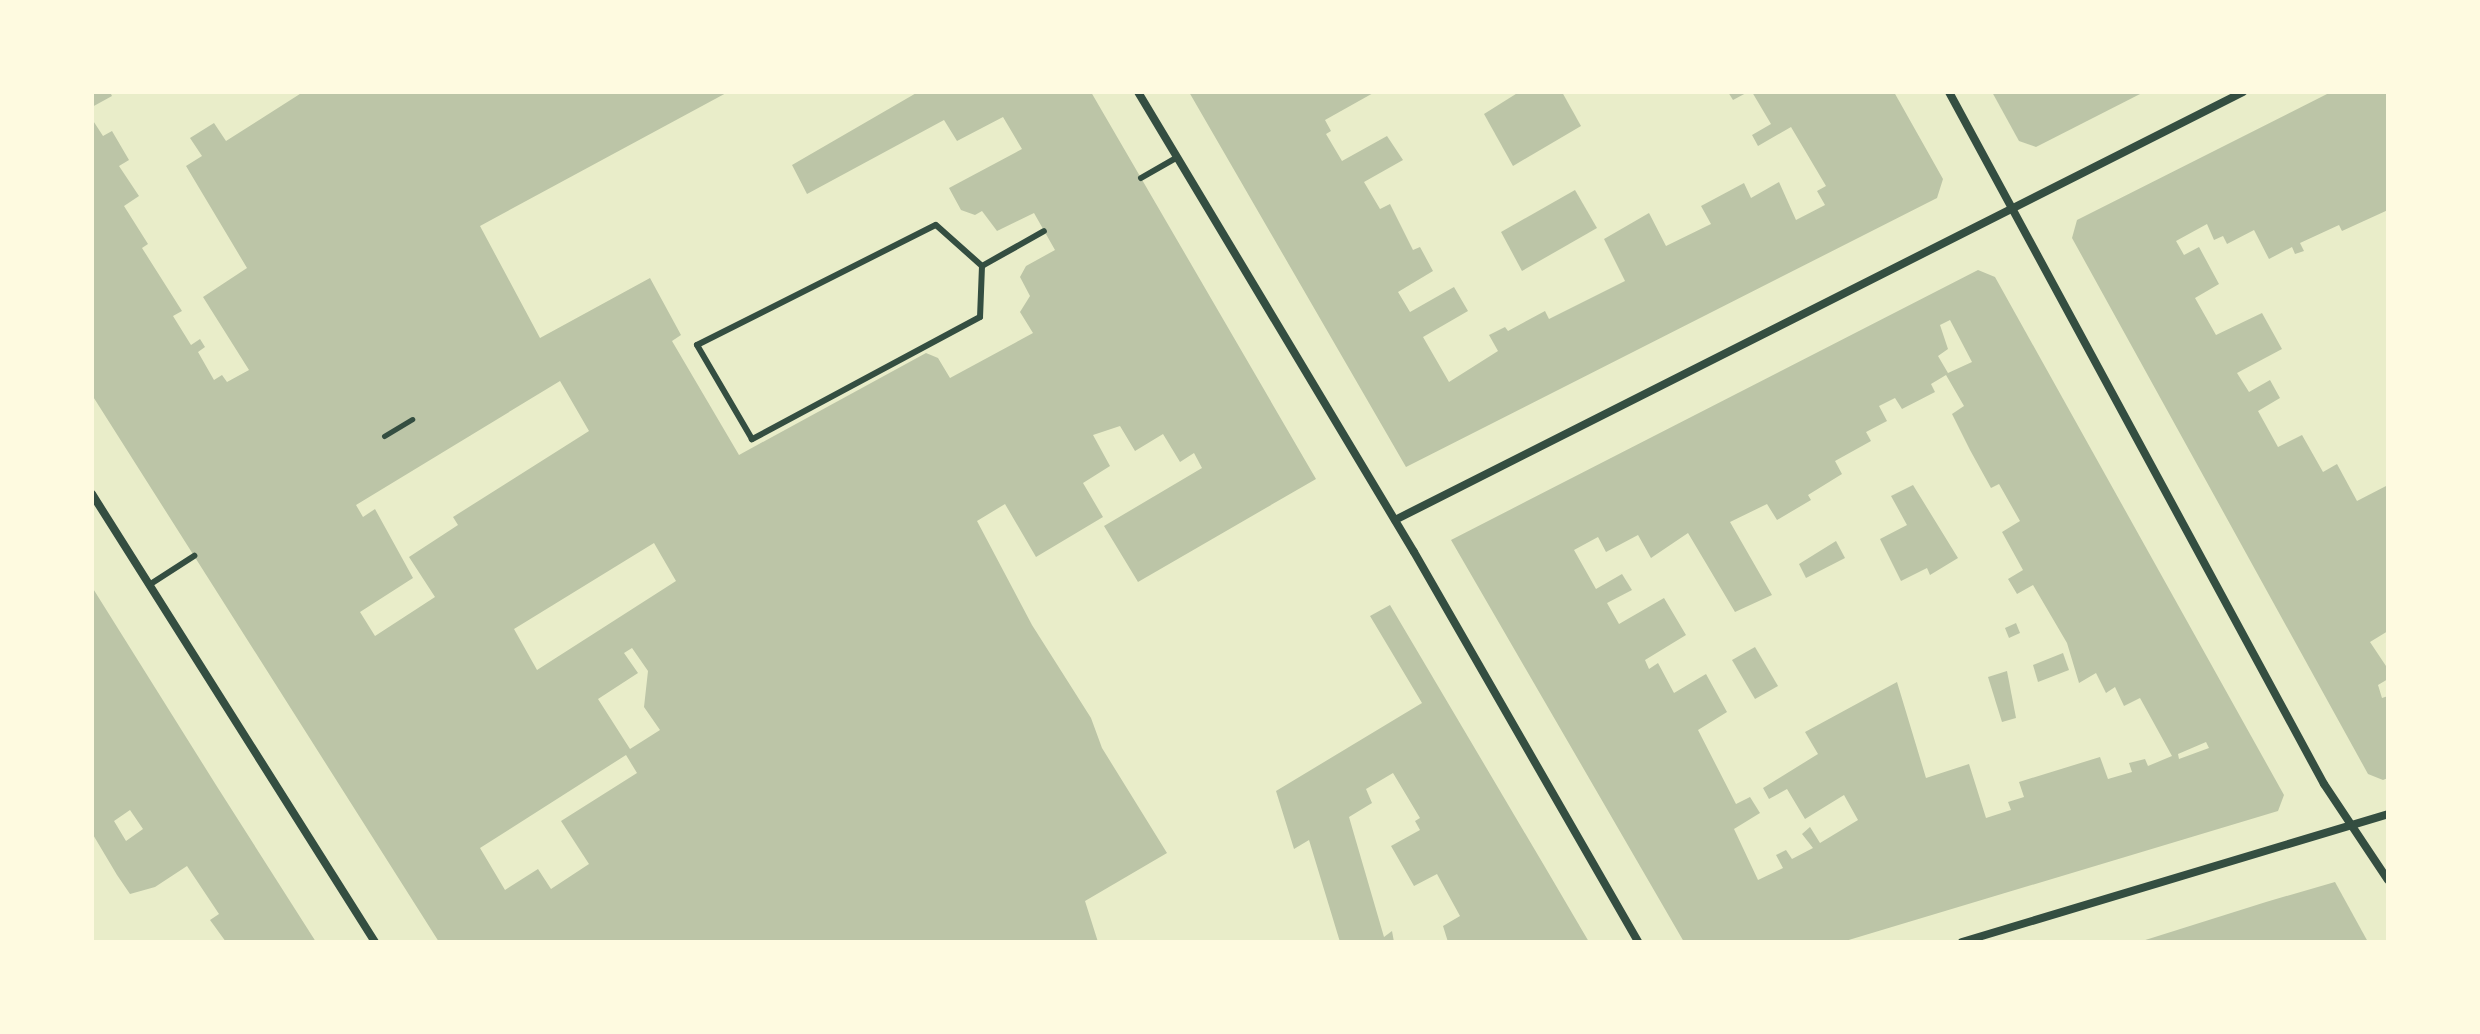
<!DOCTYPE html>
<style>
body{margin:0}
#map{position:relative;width:2480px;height:1034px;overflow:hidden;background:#e9edc9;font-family:Inter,sans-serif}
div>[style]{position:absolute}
.building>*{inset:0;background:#bcc5a7}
.path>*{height:5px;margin:-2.5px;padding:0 2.5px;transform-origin:2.5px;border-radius:2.5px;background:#344e41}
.service>*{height:6px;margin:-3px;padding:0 3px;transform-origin:3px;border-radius:3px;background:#344e41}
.minor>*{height:8px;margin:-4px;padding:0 4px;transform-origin:4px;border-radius:4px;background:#344e41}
span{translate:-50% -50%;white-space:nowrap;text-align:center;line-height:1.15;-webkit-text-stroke:6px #fefae0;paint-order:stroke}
.frame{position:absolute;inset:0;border:94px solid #fefae0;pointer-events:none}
</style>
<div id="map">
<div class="building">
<i style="clip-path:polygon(92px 92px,110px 92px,112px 96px,92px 107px)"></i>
<i style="clip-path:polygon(evenodd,303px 92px,728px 92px,480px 226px,540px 338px,650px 278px,681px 335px,672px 341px,739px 455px,926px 353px,938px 358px,950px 378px,1033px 333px,1020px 312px,1030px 296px,1020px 277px,1026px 266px,1055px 250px,1034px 213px,997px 231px,982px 211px,975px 215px,961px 210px,949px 188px,1022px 149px,1003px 117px,957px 141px,944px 120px,807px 194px,792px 165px,918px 92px,1091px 92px,1316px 479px,1138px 582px,1104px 526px,1202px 468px,1194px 453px,1180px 462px,1163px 434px,1135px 451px,1120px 426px,1093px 435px,1110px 466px,1083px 483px,1103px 517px,1036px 557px,1005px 504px,977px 521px,1032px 625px,1091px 718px,1102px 748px,1167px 853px,1085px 901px,1098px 942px,439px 942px,92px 395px,92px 119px,103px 136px,112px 131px,129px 160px,119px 166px,139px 196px,124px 206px,148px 244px,142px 248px,182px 311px,173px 316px,191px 345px,200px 339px,205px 347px,198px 352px,214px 380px,222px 375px,227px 382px,249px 370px,203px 297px,247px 268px,186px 166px,202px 156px,190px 138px,214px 123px,226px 141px,303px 92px,560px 381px,589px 431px,453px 517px,458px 525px,409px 557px,435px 597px,375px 636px,360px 612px,413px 578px,375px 509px,363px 517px,356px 505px,560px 381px,303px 92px,654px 543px,676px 581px,537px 670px,514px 629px,654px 543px,303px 92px,632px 648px,648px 671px,644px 707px,660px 730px,630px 749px,598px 699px,638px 673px,624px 653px,632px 648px,303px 92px,626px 755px,637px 773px,561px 821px,589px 864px,551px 889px,538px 869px,505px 890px,480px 848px,626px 755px)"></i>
<i style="clip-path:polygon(1189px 92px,1375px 92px,1325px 120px,1331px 131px,1326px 134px,1342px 161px,1387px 136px,1403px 160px,1364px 182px,1380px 209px,1390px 204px,1413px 250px,1420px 247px,1433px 271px,1398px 292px,1410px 312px,1454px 287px,1468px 311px,1423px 337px,1449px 382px,1498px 351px,1489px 335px,1505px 327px,1508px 331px,1545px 311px,1549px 319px,1625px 281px,1604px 239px,1649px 213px,1666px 246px,1711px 224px,1701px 206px,1744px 183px,1751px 198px,1779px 182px,1796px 220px,1825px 205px,1817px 191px,1826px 186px,1791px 127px,1758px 146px,1752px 135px,1771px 124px,1752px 92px,1894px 92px,1943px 179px,1937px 198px,1406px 467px)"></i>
<i style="clip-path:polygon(1519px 92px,1562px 92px,1581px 126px,1513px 166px,1484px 114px)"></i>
<i style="clip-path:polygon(1728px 92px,1748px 92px,1733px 100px)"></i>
<i style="clip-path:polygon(1992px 92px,2144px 92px,2036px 147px,2019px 141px)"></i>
<i style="clip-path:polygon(2331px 92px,2388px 92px,2388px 210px,2342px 231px,2339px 225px,2300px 243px,2304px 251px,2295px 254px,2292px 247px,2269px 259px,2254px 230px,2227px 244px,2223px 236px,2214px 240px,2207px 224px,2176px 241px,2184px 255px,2199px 247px,2219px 284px,2195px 298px,2216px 335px,2262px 313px,2282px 349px,2237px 373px,2249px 392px,2270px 380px,2280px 398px,2258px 411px,2278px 447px,2302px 435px,2323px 472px,2337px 464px,2357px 501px,2388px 485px,2388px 631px,2370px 642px,2388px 669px,2388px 679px,2378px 685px,2382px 698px,2388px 696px,2388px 778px,2383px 780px,2368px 774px,2072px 238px,2077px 220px)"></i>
<i style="clip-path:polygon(1575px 190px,1597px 228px,1522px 271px,1501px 232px)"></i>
<i style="clip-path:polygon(evenodd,1978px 270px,1995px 277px,2284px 795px,2278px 811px,1842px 942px,1684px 942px,1451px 540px,1978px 270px,1950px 320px,1972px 362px,1948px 373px,1938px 356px,1948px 349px,1940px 325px,1950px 320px,1978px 270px,1946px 375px,1964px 406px,1952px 414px,1970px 450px,1991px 488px,1999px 484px,2020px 521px,2002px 532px,2023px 570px,2008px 579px,2017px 594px,2033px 585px,2067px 643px,2079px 683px,2096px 673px,2106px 693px,2115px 687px,2124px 706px,2140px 698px,2172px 756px,2148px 766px,2145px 759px,2129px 763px,2132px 772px,2108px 779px,2100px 757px,2019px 782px,2024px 797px,2008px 802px,2011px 810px,1986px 818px,1969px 764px,1926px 778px,1897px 682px,1805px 732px,1818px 754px,1763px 788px,1769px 799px,1787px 789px,1805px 819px,1844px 795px,1858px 820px,1820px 843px,1810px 827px,1802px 834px,1813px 848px,1792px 859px,1786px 850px,1776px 855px,1783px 868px,1758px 880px,1734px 829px,1760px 813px,1750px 797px,1736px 804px,1698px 730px,1727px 712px,1706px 674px,1674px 693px,1658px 663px,1649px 669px,1645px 660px,1686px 635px,1664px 598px,1619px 624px,1607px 603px,1632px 590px,1622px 574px,1596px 589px,1574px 550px,1598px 537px,1606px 552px,1638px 535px,1651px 558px,1688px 533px,1735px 612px,1772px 595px,1730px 522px,1767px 504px,1777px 520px,1811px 500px,1808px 495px,1842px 474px,1835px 461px,1871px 441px,1866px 432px,1887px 421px,1879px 406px,1895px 398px,1902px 409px,1935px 392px,1931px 384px,1946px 375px,1978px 270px,2206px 742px,2209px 748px,2179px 759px,2178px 754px,2206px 742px)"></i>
<i style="clip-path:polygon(1913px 485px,1958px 558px,1930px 575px,1927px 568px,1901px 581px,1880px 539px,1907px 525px,1891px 496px)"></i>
<i style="clip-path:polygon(1836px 541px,1845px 558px,1806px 578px,1799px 564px)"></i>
<i style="clip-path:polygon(evenodd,92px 587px,216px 785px,316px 942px,226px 942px,210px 920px,219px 914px,187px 866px,155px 887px,130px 894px,117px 875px,92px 833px,92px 587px,130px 810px,143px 829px,126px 841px,114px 821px,130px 810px)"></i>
<i style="clip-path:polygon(1390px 605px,1545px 867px,1589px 942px,1448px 942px,1443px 926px,1460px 916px,1437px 874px,1414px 886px,1391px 846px,1420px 830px,1415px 821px,1420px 818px,1393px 773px,1366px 789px,1372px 803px,1349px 817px,1384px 937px,1392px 931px,1394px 942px,1340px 942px,1309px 840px,1294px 849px,1276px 791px,1422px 703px,1370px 616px)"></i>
<i style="clip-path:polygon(2016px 623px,2020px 633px,2009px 638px,2005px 628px)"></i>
<i style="clip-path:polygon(1755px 647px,1778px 686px,1755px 699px,1732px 660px)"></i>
<i style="clip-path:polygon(2063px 653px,2069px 670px,2038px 682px,2033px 665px)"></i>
<i style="clip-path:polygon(2007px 671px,2016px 718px,2002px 722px,1988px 677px)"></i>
<i style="clip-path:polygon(2335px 882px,2368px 942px,2139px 942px,2266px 902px)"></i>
</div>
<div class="path">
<i style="left:384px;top:436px;width:33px;rotate:-31deg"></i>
</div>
<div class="service">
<i style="left:1141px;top:178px;width:40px;rotate:-29.7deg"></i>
<i style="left:936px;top:225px;width:62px;rotate:41.7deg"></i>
<i style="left:982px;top:266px;width:51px;rotate:92.2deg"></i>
<i style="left:980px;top:317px;width:259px;rotate:151.8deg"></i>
<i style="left:752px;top:439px;width:109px;rotate:-120.3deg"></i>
<i style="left:697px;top:345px;width:267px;rotate:-26.7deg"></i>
<i style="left:982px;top:266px;width:71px;rotate:-29.4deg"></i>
<i style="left:149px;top:585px;width:54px;rotate:-32.8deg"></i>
</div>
<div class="minor">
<i style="left:1138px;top:92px;width:536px;rotate:59.04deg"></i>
<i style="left:1414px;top:552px;width:450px;rotate:60.1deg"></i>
<i style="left:1949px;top:92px;width:787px;rotate:61.55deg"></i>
<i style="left:2324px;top:784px;width:115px;rotate:56.3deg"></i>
<i style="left:92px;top:494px;width:530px;rotate:57.72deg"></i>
<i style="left:1395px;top:520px;width:950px;rotate:-26.78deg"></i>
<i style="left:1962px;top:942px;width:445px;rotate:-16.7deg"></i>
</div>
<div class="frame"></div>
</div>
